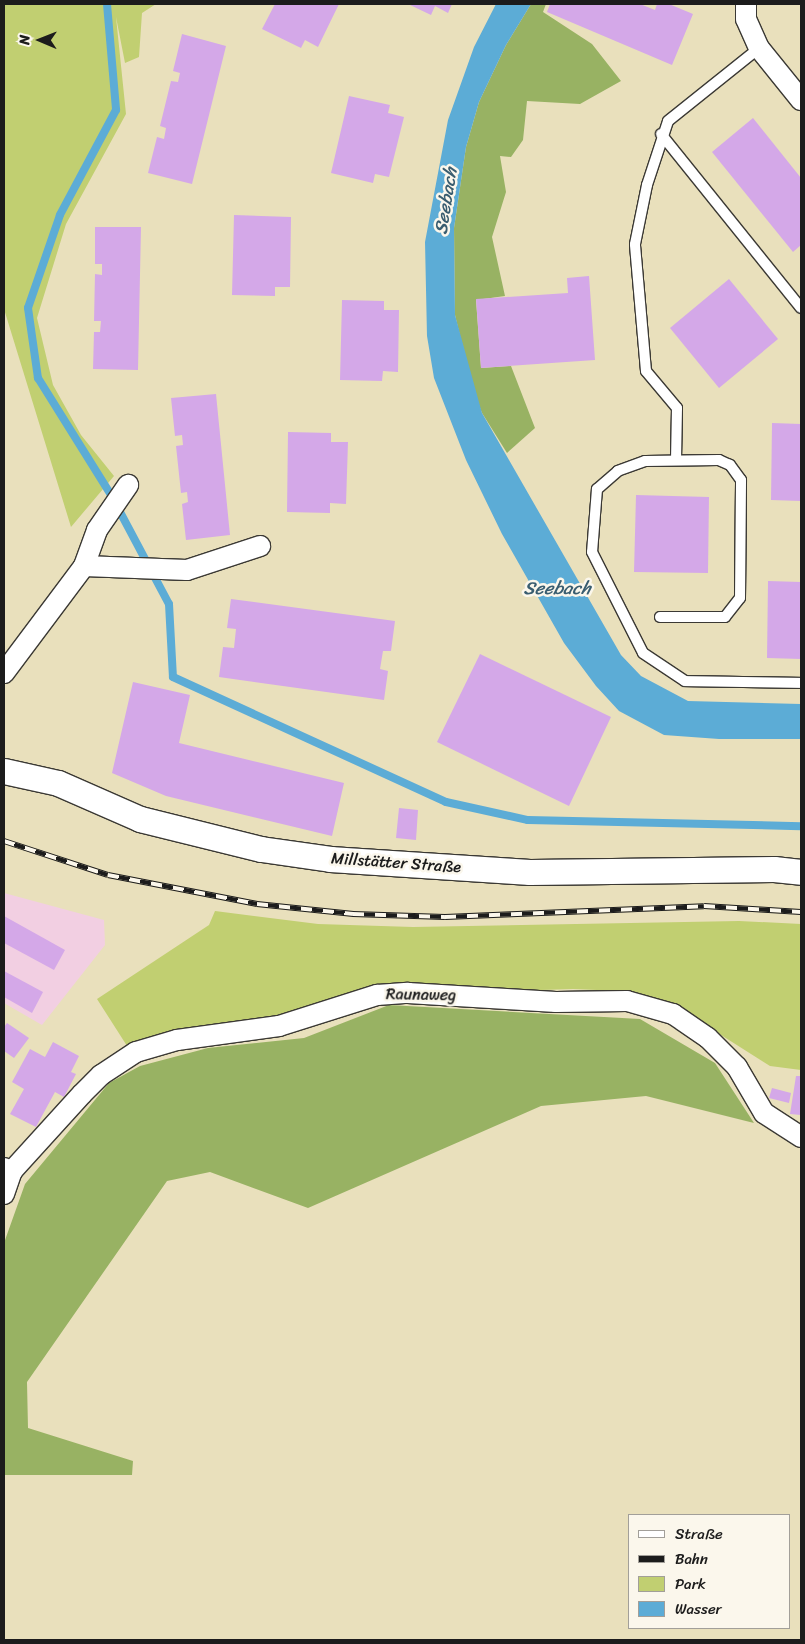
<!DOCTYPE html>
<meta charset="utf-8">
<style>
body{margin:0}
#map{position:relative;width:805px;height:1644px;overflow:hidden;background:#e9e0bc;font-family:Sriracha,sans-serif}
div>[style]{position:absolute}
.built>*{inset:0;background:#f2cfe2}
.green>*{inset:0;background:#c1cf71}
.forest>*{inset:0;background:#98b263}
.water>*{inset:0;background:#5cacd6}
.stream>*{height:8px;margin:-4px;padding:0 4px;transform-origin:4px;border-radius:4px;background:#5cacd6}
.building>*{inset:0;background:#d4a8e8}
.roads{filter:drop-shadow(1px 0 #3b3934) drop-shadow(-1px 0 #3b3934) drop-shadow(0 1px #3b3934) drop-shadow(0 -1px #3b3934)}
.service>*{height:10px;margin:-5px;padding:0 5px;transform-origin:5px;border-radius:5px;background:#fff}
.minor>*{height:20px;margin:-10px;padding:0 10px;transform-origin:10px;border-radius:10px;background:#fff}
.tertiary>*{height:25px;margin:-12.5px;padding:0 12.5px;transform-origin:12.5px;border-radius:12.5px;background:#fff}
.rail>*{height:5.5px;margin-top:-2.75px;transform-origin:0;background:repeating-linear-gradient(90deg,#fbf7ec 0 11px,#1c1c1c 0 22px);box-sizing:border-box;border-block:1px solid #1c1c1c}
span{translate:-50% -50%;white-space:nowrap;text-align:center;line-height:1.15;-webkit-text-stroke:5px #fbf7ec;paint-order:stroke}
.street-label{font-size:16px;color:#1c1c1c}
.water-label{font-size:18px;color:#395d70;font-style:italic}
.frame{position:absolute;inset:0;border:5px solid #1c1c1c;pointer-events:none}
.legend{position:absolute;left:628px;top:1514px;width:162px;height:115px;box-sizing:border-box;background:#fbf7ec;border:1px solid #a29f99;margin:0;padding:6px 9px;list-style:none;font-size:15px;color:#1c1c1c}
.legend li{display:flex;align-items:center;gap:10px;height:25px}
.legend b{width:25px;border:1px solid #a29f99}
.north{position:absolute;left:15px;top:15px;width:50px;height:50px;-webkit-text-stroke:4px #fbf7ec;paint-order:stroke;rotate:271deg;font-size:14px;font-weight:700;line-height:20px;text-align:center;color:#1c1c1c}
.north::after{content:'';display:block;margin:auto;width:18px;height:22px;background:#1c1c1c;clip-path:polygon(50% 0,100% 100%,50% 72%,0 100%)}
</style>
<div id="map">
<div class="built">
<i style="clip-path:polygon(4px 893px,104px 920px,105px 945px,42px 1025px,4px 1003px)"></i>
</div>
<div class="green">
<i style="clip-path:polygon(4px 4px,156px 4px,142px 13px,139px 57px,125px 63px,116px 17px,126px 114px,66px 224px,37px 318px,53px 385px,81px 435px,114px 476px,71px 527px,4px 309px)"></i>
<i style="clip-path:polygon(215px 911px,318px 924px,413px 927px,739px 921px,801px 924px,801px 1070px,770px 1066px,710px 1028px,621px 991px,573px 989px,509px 991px,442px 987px,129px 1049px,97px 999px,209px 925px)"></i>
</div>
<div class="forest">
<i style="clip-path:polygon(531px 4px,546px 4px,543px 12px,592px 44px,621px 81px,580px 104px,527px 101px,523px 140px,511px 157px,500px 156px,506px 192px,492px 237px,505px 296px,476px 300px,481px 368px,511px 366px,535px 428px,507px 453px,482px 413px,473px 390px,455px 315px,454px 228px,466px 147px,479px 102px,506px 45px)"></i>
<i style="clip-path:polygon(389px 1005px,640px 1019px,715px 1063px,754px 1123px,646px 1096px,541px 1106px,308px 1208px,210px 1172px,167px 1181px,27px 1382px,28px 1428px,133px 1461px,132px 1475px,4px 1475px,4px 1243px,25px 1184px,109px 1083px,140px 1066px,208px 1048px,304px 1038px)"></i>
</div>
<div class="water">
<i style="clip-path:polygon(496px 4px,531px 4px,506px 45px,479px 102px,466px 147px,454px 228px,455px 315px,482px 413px,621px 655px,641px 676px,688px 701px,801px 704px,801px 739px,719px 739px,664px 735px,619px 711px,596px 686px,564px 643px,502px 534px,466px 460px,434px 378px,427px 336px,425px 242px,448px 120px,474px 47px)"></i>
</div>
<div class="stream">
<i style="left:107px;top:4px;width:106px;rotate:85.1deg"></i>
<i style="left:116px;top:110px;width:119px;rotate:118.1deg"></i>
<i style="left:60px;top:215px;width:98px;rotate:109deg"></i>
<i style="left:28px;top:308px;width:71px;rotate:81.9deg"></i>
<i style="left:38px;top:378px;width:138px;rotate:58deg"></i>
<i style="left:111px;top:495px;width:123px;rotate:62deg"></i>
<i style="left:169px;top:604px;width:73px;rotate:86.9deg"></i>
<i style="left:173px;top:677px;width:300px;rotate:24.6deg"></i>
<i style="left:446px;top:802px;width:84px;rotate:12.4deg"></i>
<i style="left:528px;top:820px;width:273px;rotate:1.3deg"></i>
</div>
<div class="building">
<i style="clip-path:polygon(275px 4px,339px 4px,318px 47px,305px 40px,301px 48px,262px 29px)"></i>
<i style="clip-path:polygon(408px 4px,452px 4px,448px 13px,435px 6px,431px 15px)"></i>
<i style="clip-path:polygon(550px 4px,640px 4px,655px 10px,657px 4px,669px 4px,693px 14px,672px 65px,547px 12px)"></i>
<i style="clip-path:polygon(182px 34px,226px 46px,192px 184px,148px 173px,157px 137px,164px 139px,166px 128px,160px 126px,171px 81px,178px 82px,180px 73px,173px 71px)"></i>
<i style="clip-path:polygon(349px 96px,390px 105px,388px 113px,404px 117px,389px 177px,375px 174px,373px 183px,331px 173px)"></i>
<i style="clip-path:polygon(753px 118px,801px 178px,801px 245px,793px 252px,712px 152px)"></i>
<i style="clip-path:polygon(234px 215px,291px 217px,290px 287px,275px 287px,275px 296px,232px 295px)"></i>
<i style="clip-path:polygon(95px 227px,141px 227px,138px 370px,93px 369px,94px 332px,100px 332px,101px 321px,94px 321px,95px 274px,102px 275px,102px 264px,95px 264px)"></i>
<i style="clip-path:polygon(589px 276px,595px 360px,481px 368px,476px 299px,568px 293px,567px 278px)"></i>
<i style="clip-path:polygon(729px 279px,778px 339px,719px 388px,670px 328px)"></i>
<i style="clip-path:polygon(342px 300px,384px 301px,384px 310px,399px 310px,398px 372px,383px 371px,382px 381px,340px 380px)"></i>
<i style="clip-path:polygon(216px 394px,230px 535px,186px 540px,182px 504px,188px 502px,187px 492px,181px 493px,176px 446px,183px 445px,182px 435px,175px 436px,171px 398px)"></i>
<i style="clip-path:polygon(772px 423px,801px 424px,801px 501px,771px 500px)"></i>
<i style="clip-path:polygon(288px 432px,331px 433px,331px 442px,348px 442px,346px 504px,330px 503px,330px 513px,287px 512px)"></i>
<i style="clip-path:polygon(636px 495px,709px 497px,708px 573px,634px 572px)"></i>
<i style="clip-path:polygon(768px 581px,801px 582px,801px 659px,767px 658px)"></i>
<i style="clip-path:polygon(231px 599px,395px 621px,391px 651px,383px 651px,380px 669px,388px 671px,384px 700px,219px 677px,223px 647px,234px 648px,236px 629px,227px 628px)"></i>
<i style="clip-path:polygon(480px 654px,611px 717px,569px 806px,437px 742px)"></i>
<i style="clip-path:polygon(133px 682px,190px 695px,179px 743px,344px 783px,332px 836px,166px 796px,112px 773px)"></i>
<i style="clip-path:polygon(399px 808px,418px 810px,416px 840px,396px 838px)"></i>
<i style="clip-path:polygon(4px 916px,65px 950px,54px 970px,4px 943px)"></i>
<i style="clip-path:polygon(4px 971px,43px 992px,32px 1013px,4px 997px)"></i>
<i style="clip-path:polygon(7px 1023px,29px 1038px,14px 1058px,4px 1051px,4px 1027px)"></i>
<i style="clip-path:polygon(53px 1042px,79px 1056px,71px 1072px,76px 1074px,64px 1097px,55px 1092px,36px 1127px,10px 1114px,24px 1089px,12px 1082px,30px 1049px,45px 1057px)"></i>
<i style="clip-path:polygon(796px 1076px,801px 1076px,801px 1115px,790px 1114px)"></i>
<i style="clip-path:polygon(772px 1088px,791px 1093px,789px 1103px,769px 1098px)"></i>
</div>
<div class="roads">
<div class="service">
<i style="left:661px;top:134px;width:223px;rotate:51.2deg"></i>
<i style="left:676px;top:460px;width:52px;rotate:-88.9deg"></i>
<i style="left:677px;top:408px;width:48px;rotate:-130deg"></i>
<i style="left:646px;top:371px;width:127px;rotate:-95deg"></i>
<i style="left:635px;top:244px;width:60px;rotate:-78.5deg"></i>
<i style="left:647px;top:185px;width:67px;rotate:-71.8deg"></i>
<i style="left:668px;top:121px;width:117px;rotate:-38.7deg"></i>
<i style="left:660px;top:617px;width:65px"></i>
<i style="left:725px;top:617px;width:24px;rotate:-52deg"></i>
<i style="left:740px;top:598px;width:118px;rotate:-89.5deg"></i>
<i style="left:741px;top:480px;width:19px;rotate:-126deg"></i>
<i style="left:730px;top:465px;width:12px;rotate:-156deg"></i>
<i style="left:719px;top:460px;width:74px;rotate:179.2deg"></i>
<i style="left:645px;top:461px;width:29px;rotate:160deg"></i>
<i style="left:618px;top:471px;width:28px;rotate:139deg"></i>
<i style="left:597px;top:489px;width:63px;rotate:94.5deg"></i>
<i style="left:592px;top:552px;width:113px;rotate:63.2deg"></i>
<i style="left:643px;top:653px;width:50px;rotate:33.7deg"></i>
<i style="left:685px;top:681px;width:116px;rotate:1deg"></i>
</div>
<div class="minor">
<i style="left:746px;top:4px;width:15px;rotate:90deg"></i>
<i style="left:746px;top:19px;width:32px;rotate:66deg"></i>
<i style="left:759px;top:48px;width:67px;rotate:51.1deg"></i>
<i style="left:84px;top:566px;width:103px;rotate:2.2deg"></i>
<i style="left:187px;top:570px;width:77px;rotate:-18.2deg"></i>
<i style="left:4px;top:673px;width:134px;rotate:-53.2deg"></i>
<i style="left:84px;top:566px;width:38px;rotate:-70deg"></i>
<i style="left:97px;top:530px;width:55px;rotate:-55.4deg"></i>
<i style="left:4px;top:1168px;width:9px;rotate:21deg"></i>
<i style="left:12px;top:1171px;width:104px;rotate:-47.7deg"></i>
<i style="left:82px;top:1094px;width:27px;rotate:-45deg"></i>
<i style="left:101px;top:1075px;width:42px;rotate:-33.3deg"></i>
<i style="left:136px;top:1052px;width:43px;rotate:-16.3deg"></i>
<i style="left:177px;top:1040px;width:103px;rotate:-7.8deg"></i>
<i style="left:279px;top:1026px;width:103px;rotate:-17.6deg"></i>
<i style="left:377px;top:995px;width:31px;rotate:-4deg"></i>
<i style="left:408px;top:993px;width:148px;rotate:3.5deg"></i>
<i style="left:556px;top:1002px;width:71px;rotate:-0.8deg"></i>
<i style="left:627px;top:1001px;width:48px;rotate:15.8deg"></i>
<i style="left:673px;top:1014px;width:42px;rotate:34.4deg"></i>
<i style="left:708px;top:1038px;width:41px;rotate:45deg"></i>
<i style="left:737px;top:1067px;width:53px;rotate:59.6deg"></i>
<i style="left:764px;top:1113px;width:44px;rotate:33deg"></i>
<i style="left:4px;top:1194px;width:24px;rotate:-71deg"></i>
</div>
<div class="tertiary">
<i style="left:4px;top:771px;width:55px;rotate:12.5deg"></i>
<i style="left:58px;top:783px;width:90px;rotate:23.7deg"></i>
<i style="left:140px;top:819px;width:125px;rotate:13.9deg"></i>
<i style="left:261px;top:849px;width:70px;rotate:8.2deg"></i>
<i style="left:330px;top:859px;width:200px;rotate:3.7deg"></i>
<i style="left:530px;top:872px;width:244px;rotate:-0.7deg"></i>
<i style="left:774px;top:869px;width:27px;rotate:6deg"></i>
</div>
</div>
<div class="rail">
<i style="left:4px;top:841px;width:109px;rotate:18.1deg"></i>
<i style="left:108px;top:875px;width:152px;rotate:11deg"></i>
<i style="left:257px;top:904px;width:97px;rotate:5.9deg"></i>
<i style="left:353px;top:914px;width:92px;rotate:1.9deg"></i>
<i style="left:445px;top:917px;width:259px;rotate:-2.4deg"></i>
<i style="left:704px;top:906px;width:97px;rotate:3.5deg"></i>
</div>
<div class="street-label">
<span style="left:396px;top:863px;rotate:4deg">Millstätter Straße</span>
<span style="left:421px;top:995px;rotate:1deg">Raunaweg</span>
</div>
<div class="water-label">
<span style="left:446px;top:201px;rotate:-81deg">Seebach</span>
<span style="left:557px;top:588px">Seebach</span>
</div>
<div class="frame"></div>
<ul class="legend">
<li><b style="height:6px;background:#fff"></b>Straße</li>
<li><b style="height:6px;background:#1c1c1c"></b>Bahn</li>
<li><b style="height:14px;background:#c1cf71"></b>Park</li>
<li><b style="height:14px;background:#5cacd6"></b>Wasser</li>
</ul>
<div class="north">N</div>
</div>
